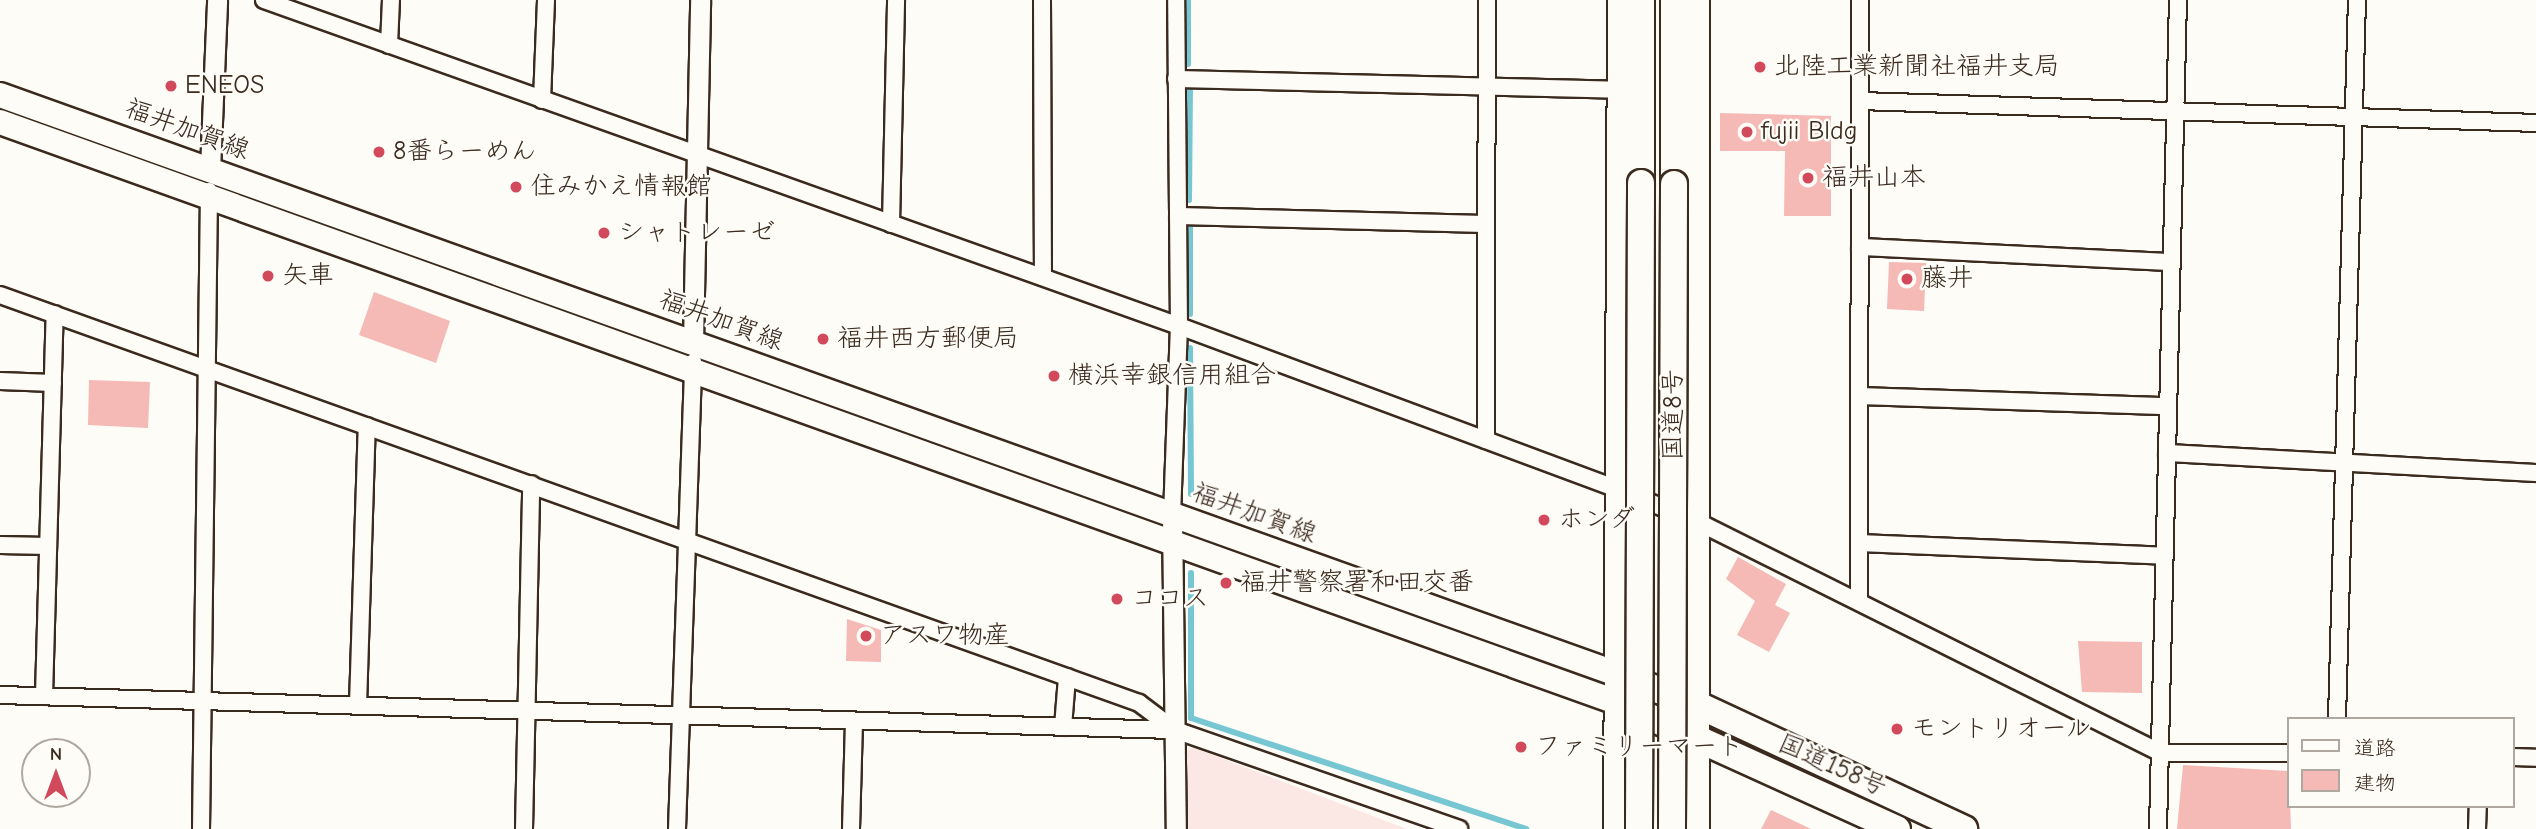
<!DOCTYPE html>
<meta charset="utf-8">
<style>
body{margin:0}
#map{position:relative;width:2536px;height:829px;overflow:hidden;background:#fdfcf7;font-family:"Comic Neue","Klee One",sans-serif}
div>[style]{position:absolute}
.built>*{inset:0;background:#fbe8e4}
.stream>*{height:6px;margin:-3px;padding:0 3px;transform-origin:3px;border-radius:3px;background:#77c7d3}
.building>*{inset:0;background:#f5b9b6}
.roads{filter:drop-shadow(2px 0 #3b2a1e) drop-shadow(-2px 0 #3b2a1e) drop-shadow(0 2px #3b2a1e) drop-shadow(0 -2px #3b2a1e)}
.minor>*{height:16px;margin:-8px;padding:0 8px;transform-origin:8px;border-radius:8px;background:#fdfcf7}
.tertiary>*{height:19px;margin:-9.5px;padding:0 9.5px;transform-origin:9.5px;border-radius:9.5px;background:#fdfcf7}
.primary>*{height:24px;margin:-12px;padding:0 12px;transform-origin:12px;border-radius:12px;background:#fdfcf7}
.trunk>*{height:26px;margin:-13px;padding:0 13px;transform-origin:13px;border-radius:13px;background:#fdfcf7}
.bridges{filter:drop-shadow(2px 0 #3b2a1e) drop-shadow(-2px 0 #3b2a1e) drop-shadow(0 2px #3b2a1e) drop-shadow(0 -2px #3b2a1e)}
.trunk-bridge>*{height:26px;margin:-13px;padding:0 13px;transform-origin:13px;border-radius:13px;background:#fdfcf7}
.dots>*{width:19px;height:19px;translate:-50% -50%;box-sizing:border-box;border:4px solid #fdfcf7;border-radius:50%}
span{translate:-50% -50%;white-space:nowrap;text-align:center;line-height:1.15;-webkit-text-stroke:5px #fdfcf7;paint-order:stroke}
.poi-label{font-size:26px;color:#3b2a1e}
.left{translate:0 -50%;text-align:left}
.street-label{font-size:26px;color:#3b2a1e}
.legend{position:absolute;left:2287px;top:717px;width:228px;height:91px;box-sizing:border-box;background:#fdfcf7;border:2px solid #afa8a0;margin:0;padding:9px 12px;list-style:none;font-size:21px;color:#3b2a1e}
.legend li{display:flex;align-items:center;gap:14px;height:35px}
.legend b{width:35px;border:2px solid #afa8a0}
.north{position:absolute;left:21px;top:738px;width:70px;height:70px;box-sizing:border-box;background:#fdfcf7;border:2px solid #afa8a0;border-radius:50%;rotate:0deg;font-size:19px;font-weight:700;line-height:28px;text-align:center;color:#3b2a1e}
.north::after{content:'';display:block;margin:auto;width:24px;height:32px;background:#d1495b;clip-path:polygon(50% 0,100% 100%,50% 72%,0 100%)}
</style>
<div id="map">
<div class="built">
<i style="clip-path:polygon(1192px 747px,1407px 829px,1185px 829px,1184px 753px)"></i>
</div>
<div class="stream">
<i style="left:1188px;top:0;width:64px;rotate:90deg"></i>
<i style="left:1189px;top:200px;width:111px;rotate:-89.5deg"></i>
<i style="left:1190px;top:314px;width:89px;rotate:-90deg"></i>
<i style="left:1190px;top:348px;width:146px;rotate:89.6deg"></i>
<i style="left:1191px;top:573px;width:145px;rotate:90deg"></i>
<i style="left:1191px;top:718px;width:353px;rotate:18.3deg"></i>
</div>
<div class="building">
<i style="clip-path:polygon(1720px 113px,1831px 116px,1831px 216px,1784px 216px,1785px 151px,1720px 151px)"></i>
<i style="clip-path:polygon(1889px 262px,1926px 263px,1924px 311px,1887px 309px)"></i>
<i style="clip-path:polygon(374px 292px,450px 321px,436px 363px,359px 335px)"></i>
<i style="clip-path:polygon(89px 380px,150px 382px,148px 428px,88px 425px)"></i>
<i style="clip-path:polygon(1738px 557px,1786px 584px,1775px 605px,1790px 613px,1769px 652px,1737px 635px,1755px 601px,1726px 579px)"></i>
<i style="clip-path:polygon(847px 619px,881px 630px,881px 662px,846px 661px)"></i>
<i style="clip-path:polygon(2078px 641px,2142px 642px,2142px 693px,2082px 692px)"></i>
<i style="clip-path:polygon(2183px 765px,2289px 771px,2291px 829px,2177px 829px)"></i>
<i style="clip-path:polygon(1771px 810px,1811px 829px,1761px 829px)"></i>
</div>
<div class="roads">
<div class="minor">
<i style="left:264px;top:0;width:971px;rotate:19.61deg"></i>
<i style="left:1179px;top:326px;width:467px;rotate:20.4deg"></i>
<i style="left:1617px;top:489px;width:85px;rotate:22.1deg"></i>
<i style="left:1696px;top:521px;width:520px;rotate:26.52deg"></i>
<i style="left:2161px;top:753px;width:128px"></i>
<i style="left:1042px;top:0;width:277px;rotate:89.8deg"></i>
<i style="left:389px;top:45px;width:45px;rotate:-87.5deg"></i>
<i style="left:1176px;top:79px;width:444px;rotate:1.4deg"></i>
<i style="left:542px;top:100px;width:100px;rotate:-87.7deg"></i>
<i style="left:1860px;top:101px;width:676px;rotate:1.86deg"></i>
<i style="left:1178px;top:216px;width:308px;rotate:1.5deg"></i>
<i style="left:891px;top:224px;width:224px;rotate:-88.7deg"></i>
<i style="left:1860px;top:247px;width:311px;rotate:2.8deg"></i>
<i style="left:0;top:295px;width:1210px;rotate:19.71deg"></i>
<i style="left:1139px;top:703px;width:45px;rotate:36.9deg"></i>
<i style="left:1175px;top:730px;width:301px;rotate:19.2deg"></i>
<i style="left:0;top:381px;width:53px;rotate:2.2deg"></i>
<i style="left:1860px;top:396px;width:308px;rotate:1.9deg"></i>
<i style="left:1486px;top:440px;width:440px;rotate:-89.9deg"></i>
<i style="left:2167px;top:453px;width:370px;rotate:3.1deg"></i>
<i style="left:1172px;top:516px;width:190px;rotate:-87.9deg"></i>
<i style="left:1179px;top:326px;width:326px;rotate:-90.5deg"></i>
<i style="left:1859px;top:543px;width:306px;rotate:2.4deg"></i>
<i style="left:0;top:545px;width:48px;rotate:1.2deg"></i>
<i style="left:1859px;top:601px;width:601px;rotate:-89.9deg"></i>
<i style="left:0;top:695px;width:1176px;rotate:1.71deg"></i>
<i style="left:44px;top:696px;width:382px;rotate:-88.4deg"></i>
<i style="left:358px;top:705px;width:279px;rotate:-88.2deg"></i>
<i style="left:2337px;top:719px;width:719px;rotate:-88.41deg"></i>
<i style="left:1063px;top:727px;width:50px;rotate:-85.4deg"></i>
<i style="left:2513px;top:757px;width:23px;rotate:2deg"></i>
<i style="left:201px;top:829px;width:638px;rotate:-89.28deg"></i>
<i style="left:524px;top:829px;width:345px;rotate:-88.8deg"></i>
<i style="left:677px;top:829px;width:467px;rotate:-88deg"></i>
<i style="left:851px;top:829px;width:108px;rotate:-88.4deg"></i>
<i style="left:2158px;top:829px;width:829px;rotate:-88.62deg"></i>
<i style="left:2477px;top:829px;width:23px;rotate:-88deg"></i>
</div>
<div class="tertiary">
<i style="left:210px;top:170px;width:170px;rotate:-87.6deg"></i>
<i style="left:693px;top:342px;width:342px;rotate:-88.8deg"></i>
<i style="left:1172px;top:516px;width:313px;rotate:89.3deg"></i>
</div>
<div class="primary">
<i style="left:0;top:95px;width:1721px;rotate:19.7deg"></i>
<i style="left:0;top:122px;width:1720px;rotate:19.74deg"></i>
</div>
<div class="trunk">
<i style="left:1641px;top:0;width:183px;rotate:90deg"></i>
<i style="left:1674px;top:0;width:184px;rotate:90deg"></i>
<i style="left:1696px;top:0;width:829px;rotate:90deg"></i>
<i style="left:1621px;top:676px;width:80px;rotate:20.5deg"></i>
<i style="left:1696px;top:704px;width:296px;rotate:25deg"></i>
<i style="left:1621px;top:704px;width:303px;rotate:24.4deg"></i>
<i style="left:1617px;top:829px;width:829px;rotate:-89.72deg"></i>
</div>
</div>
<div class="bridges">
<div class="trunk-bridge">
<i style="left:1639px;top:829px;width:646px;rotate:-89.82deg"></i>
<i style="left:1672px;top:829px;width:645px;rotate:-89.82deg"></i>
</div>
</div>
<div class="dots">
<i style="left:1760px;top:67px;background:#d1495b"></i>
<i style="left:171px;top:86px;background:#d1495b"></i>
<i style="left:1747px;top:132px;background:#d1495b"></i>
<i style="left:379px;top:152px;background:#d1495b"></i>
<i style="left:1808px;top:178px;background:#d1495b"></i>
<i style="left:516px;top:187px;background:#d1495b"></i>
<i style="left:604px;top:233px;background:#d1495b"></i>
<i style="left:268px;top:276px;background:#d1495b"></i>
<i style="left:1907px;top:279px;background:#d1495b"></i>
<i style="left:823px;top:339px;background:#d1495b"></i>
<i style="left:1054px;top:376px;background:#d1495b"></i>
<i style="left:1544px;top:520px;background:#d1495b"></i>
<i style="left:1226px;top:583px;background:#d1495b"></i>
<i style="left:1117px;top:599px;background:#d1495b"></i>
<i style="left:866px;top:636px;background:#d1495b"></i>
<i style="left:1897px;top:729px;background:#d1495b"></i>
<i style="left:1521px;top:747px;background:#d1495b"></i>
</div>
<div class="poi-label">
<span class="left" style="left:1774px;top:67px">北陸工業新聞社福井支局</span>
<span class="left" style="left:185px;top:86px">ENEOS</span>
<span class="left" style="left:1761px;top:132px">fujii Bldg</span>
<span class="left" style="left:393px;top:152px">8番らーめん</span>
<span class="left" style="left:1822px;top:178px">福井山本</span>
<span class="left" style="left:530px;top:187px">住みかえ情報館</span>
<span class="left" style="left:618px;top:233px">シャトレーゼ</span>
<span class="left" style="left:282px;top:276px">矢車</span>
<span class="left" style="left:1921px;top:279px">藤井</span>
<span class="left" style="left:837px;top:339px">福井西方郵便局</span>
<span class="left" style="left:1068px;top:376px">横浜幸銀信用組合</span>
<span class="left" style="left:1558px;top:520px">ホンダ</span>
<span class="left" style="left:1240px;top:583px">福井警察署和田交番</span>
<span class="left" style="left:1131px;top:599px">ココス</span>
<span class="left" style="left:880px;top:636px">アスワ物産</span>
<span class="left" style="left:1911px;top:729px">モントリオール</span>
<span class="left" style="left:1535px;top:747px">ファミリーマート</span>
</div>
<div class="street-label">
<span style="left:187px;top:130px;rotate:20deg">福井加賀線</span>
<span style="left:721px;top:321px;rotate:20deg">福井加賀線</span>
<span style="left:1674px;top:415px;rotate:-90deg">国道8号</span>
<span style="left:1254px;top:514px;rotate:20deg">福井加賀線</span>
<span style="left:1832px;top:766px;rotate:24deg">国道158号</span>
</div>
<ul class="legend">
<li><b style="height:9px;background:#fdfcf7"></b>道路</li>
<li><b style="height:19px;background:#f5b9b6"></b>建物</li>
</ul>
<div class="north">N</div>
</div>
